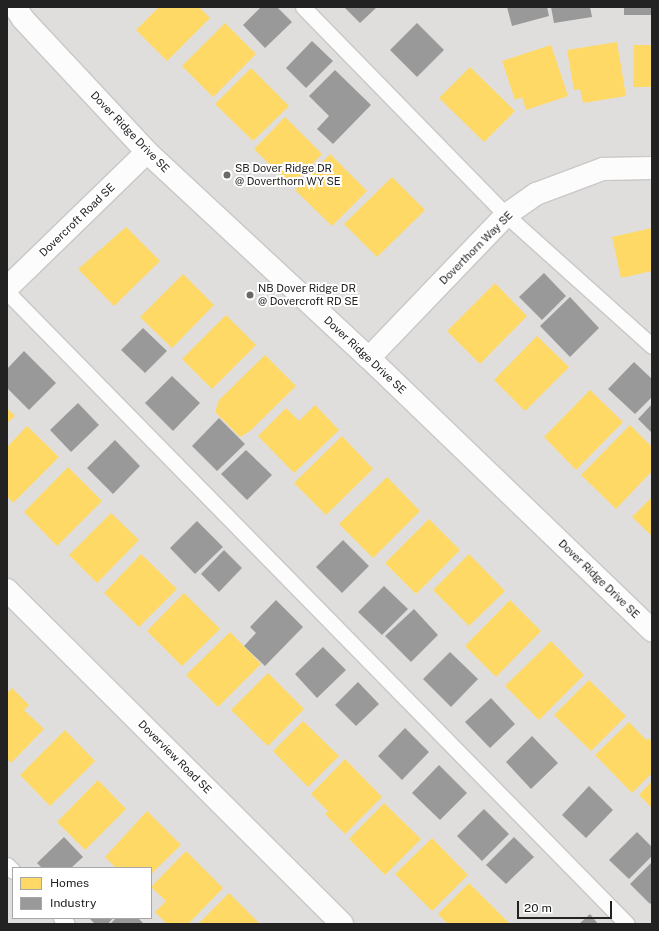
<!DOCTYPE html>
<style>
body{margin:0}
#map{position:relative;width:659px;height:931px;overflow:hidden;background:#f0eeeb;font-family:"Public Sans",sans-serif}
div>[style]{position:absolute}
.residential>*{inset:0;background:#dfdedc}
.homes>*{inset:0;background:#ffd966}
.industry>*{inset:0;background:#999}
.roads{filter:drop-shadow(1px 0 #c9c8c7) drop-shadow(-1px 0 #c9c8c7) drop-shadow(0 1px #c9c8c7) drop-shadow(0 -1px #c9c8c7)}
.lane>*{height:15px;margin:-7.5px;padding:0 7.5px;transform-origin:7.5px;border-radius:7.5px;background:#fdfcfc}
.street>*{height:22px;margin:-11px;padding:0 11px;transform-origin:11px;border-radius:11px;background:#fdfcfc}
.dots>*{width:11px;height:11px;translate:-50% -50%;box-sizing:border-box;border:2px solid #fff;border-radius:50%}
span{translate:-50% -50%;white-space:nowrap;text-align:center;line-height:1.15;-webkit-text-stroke:4px #fff;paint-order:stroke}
.street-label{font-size:11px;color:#222}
.poi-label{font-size:11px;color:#222}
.left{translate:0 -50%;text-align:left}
.frame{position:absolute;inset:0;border:8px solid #222;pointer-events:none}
.legend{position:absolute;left:12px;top:867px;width:140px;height:52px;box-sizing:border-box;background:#fff;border:1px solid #a7a7a7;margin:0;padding:5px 7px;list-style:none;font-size:12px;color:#222}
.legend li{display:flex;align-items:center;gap:8px;height:20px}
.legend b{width:20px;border:1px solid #a7a7a7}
.scale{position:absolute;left:517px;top:901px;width:95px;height:18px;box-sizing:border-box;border:2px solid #222;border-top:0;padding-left:5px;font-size:12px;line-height:14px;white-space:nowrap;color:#222;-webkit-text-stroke:3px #fff;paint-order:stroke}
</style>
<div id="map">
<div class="residential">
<i style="clip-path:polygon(evenodd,7px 7px,652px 7px,652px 924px,7px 924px,7px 7px,13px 868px,151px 868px,151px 918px,13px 918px,13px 868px)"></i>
</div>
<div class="homes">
<i style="clip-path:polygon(159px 7px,199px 7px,210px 18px,167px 61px,136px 30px)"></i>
<i style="clip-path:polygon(225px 23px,256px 54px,213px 97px,182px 66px)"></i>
<i style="clip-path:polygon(617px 42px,626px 96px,583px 103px,580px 89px,574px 90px,567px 50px)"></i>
<i style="clip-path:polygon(551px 45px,568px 96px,526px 110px,522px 97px,515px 100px,502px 61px)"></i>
<i style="clip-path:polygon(634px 45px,652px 45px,652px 87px,633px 87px)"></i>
<i style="clip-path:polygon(470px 67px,515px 111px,484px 142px,439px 98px)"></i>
<i style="clip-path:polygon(251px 68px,289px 106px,253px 141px,215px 104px)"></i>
<i style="clip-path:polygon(285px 117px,322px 154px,291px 186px,254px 149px)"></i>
<i style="clip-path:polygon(330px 154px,367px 191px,332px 226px,295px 190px)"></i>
<i style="clip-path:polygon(392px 177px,425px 210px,377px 257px,344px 224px)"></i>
<i style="clip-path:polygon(126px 227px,160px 261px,114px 306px,78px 269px)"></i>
<i style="clip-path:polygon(652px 228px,652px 271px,621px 278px,612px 237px)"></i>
<i style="clip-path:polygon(183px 274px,214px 305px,172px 348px,140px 317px)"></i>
<i style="clip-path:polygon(495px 283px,527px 316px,480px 364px,447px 331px)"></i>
<i style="clip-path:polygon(226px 315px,256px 345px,212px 389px,182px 359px)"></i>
<i style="clip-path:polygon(537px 336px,569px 367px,525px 411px,494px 380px)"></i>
<i style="clip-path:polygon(265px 355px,296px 386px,250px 431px,240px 437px,215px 412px,219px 400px)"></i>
<i style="clip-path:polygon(590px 390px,623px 422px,576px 470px,544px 437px)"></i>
<i style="clip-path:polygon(315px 405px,339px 430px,294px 473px,258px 436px,286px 408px,299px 421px)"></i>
<i style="clip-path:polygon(7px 408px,15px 416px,7px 423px)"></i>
<i style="clip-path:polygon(630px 425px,652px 447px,652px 471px,616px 509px,581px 475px)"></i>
<i style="clip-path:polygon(27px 426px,59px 457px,13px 503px,7px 496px,7px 447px)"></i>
<i style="clip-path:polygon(342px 436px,373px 469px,326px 515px,294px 483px)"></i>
<i style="clip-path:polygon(68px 467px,102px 501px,57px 546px,24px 512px)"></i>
<i style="clip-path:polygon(387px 477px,420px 511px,373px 558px,339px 524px)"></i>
<i style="clip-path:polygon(652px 497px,652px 536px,632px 517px)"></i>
<i style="clip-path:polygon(111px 513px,139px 540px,97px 583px,69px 555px)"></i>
<i style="clip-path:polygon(429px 519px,460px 550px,416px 594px,385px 563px)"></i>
<i style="clip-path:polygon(141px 554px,177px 589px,139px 627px,104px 593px)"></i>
<i style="clip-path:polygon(469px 554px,505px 591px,469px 626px,433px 590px)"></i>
<i style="clip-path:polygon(184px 593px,220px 629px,182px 666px,147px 631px)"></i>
<i style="clip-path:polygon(510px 600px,541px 631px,496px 677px,465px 646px)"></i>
<i style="clip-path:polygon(230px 632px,261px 664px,218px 707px,186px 675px)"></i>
<i style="clip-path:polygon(551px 641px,584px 675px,539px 720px,505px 686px)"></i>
<i style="clip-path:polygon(268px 673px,304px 709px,268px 746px,231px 710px)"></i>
<i style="clip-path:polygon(589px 680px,626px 716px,591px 751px,554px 715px)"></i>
<i style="clip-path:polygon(12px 688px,29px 705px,24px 710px,44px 729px,11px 763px,7px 759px,7px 693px)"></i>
<i style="clip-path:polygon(303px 721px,339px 756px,308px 787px,273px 751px)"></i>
<i style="clip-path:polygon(629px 722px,646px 740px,648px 738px,652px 742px,652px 773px,632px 793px,595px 755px)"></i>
<i style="clip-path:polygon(65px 730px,95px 761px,50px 806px,20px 775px)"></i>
<i style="clip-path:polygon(345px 759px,382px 797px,345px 834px,325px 814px,328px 811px,311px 794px)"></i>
<i style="clip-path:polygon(98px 780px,126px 809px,85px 850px,57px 822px)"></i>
<i style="clip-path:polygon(652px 781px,652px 808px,639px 795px)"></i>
<i style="clip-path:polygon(384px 803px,421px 839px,385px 875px,349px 839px)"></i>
<i style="clip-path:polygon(147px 811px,181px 845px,151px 874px,151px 868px,116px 868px,105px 857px)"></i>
<i style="clip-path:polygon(432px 838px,468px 875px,432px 911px,395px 874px)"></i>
<i style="clip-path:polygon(186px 851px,223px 888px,188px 924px,167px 924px,155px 912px,166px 901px,151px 887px)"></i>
<i style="clip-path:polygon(469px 883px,510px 924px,448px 924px,438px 914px)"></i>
<i style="clip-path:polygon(229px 893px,260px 924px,198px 924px)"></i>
</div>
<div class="industry">
<i style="clip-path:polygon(261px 7px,277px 7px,292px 22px,265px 48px,243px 25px)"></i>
<i style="clip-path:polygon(344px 7px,377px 7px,360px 23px)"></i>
<i style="clip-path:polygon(507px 7px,547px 7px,549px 16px,512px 26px)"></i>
<i style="clip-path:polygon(551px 7px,590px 7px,592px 17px,554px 23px)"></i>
<i style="clip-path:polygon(624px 7px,652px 7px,652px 15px,624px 15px)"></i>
<i style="clip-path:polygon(417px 23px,444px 50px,417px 77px,390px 50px)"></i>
<i style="clip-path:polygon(312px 41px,333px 61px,306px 88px,286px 68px)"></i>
<i style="clip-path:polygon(335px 70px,371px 105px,333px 144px,317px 129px,329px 116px,309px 96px)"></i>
<i style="clip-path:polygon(544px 273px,566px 296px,542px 320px,519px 297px)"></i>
<i style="clip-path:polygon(570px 297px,599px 328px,570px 357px,540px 326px)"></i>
<i style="clip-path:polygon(143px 328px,167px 351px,145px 373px,121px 350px)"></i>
<i style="clip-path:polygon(24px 351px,56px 383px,29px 410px,7px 388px,7px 369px)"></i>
<i style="clip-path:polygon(634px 362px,652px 379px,652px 397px,635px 414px,608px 389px)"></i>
<i style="clip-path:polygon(172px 376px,200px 403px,173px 431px,145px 403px)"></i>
<i style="clip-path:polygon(78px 403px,99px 425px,71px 452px,50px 430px)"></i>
<i style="clip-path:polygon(652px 404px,652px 433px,638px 419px)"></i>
<i style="clip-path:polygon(219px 418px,245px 444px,217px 471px,192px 446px)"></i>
<i style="clip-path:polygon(115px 440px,140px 466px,113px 494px,87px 468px)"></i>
<i style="clip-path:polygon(246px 450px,272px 475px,247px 500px,221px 474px)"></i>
<i style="clip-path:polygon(197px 521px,223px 547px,195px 574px,170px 548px)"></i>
<i style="clip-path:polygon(343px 540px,369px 566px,342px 593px,316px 567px)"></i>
<i style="clip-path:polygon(224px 550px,242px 568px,219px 592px,201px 574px)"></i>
<i style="clip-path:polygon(384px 586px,408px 609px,382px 635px,358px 612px)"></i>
<i style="clip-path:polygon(276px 600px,303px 627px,265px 666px,244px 646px,256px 633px,250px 627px)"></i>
<i style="clip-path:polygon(414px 609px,438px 635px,411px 662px,385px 636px)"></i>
<i style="clip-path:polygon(323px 647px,346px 670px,317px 698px,295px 674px)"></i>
<i style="clip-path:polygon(450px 652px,478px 679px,451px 707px,423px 679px)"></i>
<i style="clip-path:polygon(358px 682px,379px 704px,356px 726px,335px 705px)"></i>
<i style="clip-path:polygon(491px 698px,515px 724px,490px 748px,465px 722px)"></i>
<i style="clip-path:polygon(405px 728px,429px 752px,402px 780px,378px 756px)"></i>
<i style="clip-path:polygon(532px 736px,558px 763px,531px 789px,506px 762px)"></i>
<i style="clip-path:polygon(439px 765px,467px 793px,440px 820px,412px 793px)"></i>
<i style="clip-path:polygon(589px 786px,613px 810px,586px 838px,562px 815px)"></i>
<i style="clip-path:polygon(484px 809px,509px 834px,482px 861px,457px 836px)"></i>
<i style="clip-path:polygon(637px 832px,652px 847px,652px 856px,629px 879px,609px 860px)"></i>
<i style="clip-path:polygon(64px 837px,83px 857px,71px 868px,42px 868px,37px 863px)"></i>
<i style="clip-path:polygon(514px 837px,534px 857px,506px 884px,486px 865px)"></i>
<i style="clip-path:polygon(652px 862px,652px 902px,650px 904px,630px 884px)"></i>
<i style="clip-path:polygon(590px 914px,598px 924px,579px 924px)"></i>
<i style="clip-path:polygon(89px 918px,113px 918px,108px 924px,95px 924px)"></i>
<i style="clip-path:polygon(116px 918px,138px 918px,144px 924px,110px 924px)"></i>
</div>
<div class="roads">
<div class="lane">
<i style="left:303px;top:7px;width:291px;rotate:45.7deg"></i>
<i style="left:506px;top:215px;width:196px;rotate:41.9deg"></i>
<i style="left:7px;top:292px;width:885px;rotate:45.55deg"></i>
<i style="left:7px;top:865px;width:8px;rotate:45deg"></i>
<i style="left:61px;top:918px;width:8px;rotate:45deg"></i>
</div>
<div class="street">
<i style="left:15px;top:7px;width:14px;rotate:56deg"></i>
<i style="left:23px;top:19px;width:182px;rotate:47deg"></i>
<i style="left:147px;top:152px;width:303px;rotate:42.9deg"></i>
<i style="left:369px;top:358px;width:393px;rotate:43.9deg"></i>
<i style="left:7px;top:288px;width:195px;rotate:-44.2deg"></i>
<i style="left:369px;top:358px;width:198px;rotate:-46.2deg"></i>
<i style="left:506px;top:215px;width:37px;rotate:-35deg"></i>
<i style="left:536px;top:194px;width:72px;rotate:-20.5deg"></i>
<i style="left:603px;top:169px;width:49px;rotate:-1.2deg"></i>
<i style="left:7px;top:590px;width:473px;rotate:44.9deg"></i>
</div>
</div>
<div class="dots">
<i style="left:227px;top:175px;background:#6a6968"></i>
<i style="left:250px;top:295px;background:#6a6968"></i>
</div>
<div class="street-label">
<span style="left:130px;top:132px;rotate:46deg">Dover Ridge Drive SE</span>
<span style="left:77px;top:220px;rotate:-44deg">Dovercroft Road SE</span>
<span style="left:476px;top:248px;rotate:-45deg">Doverthorn Way SE</span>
<span style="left:365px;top:355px;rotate:43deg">Dover Ridge Drive SE</span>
<span style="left:599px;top:579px;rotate:44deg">Dover Ridge Drive SE</span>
<span style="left:175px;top:757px;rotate:45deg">Doverview Road SE</span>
</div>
<div class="poi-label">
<span class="left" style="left:235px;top:175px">SB Dover Ridge DR<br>@ Doverthorn WY SE</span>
<span class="left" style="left:258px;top:295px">NB Dover Ridge DR<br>@ Dovercroft RD SE</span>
</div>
<div class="frame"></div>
<ul class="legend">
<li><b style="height:11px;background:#ffd966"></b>Homes</li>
<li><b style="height:11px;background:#999"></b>Industry</li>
</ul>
<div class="scale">20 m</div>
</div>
